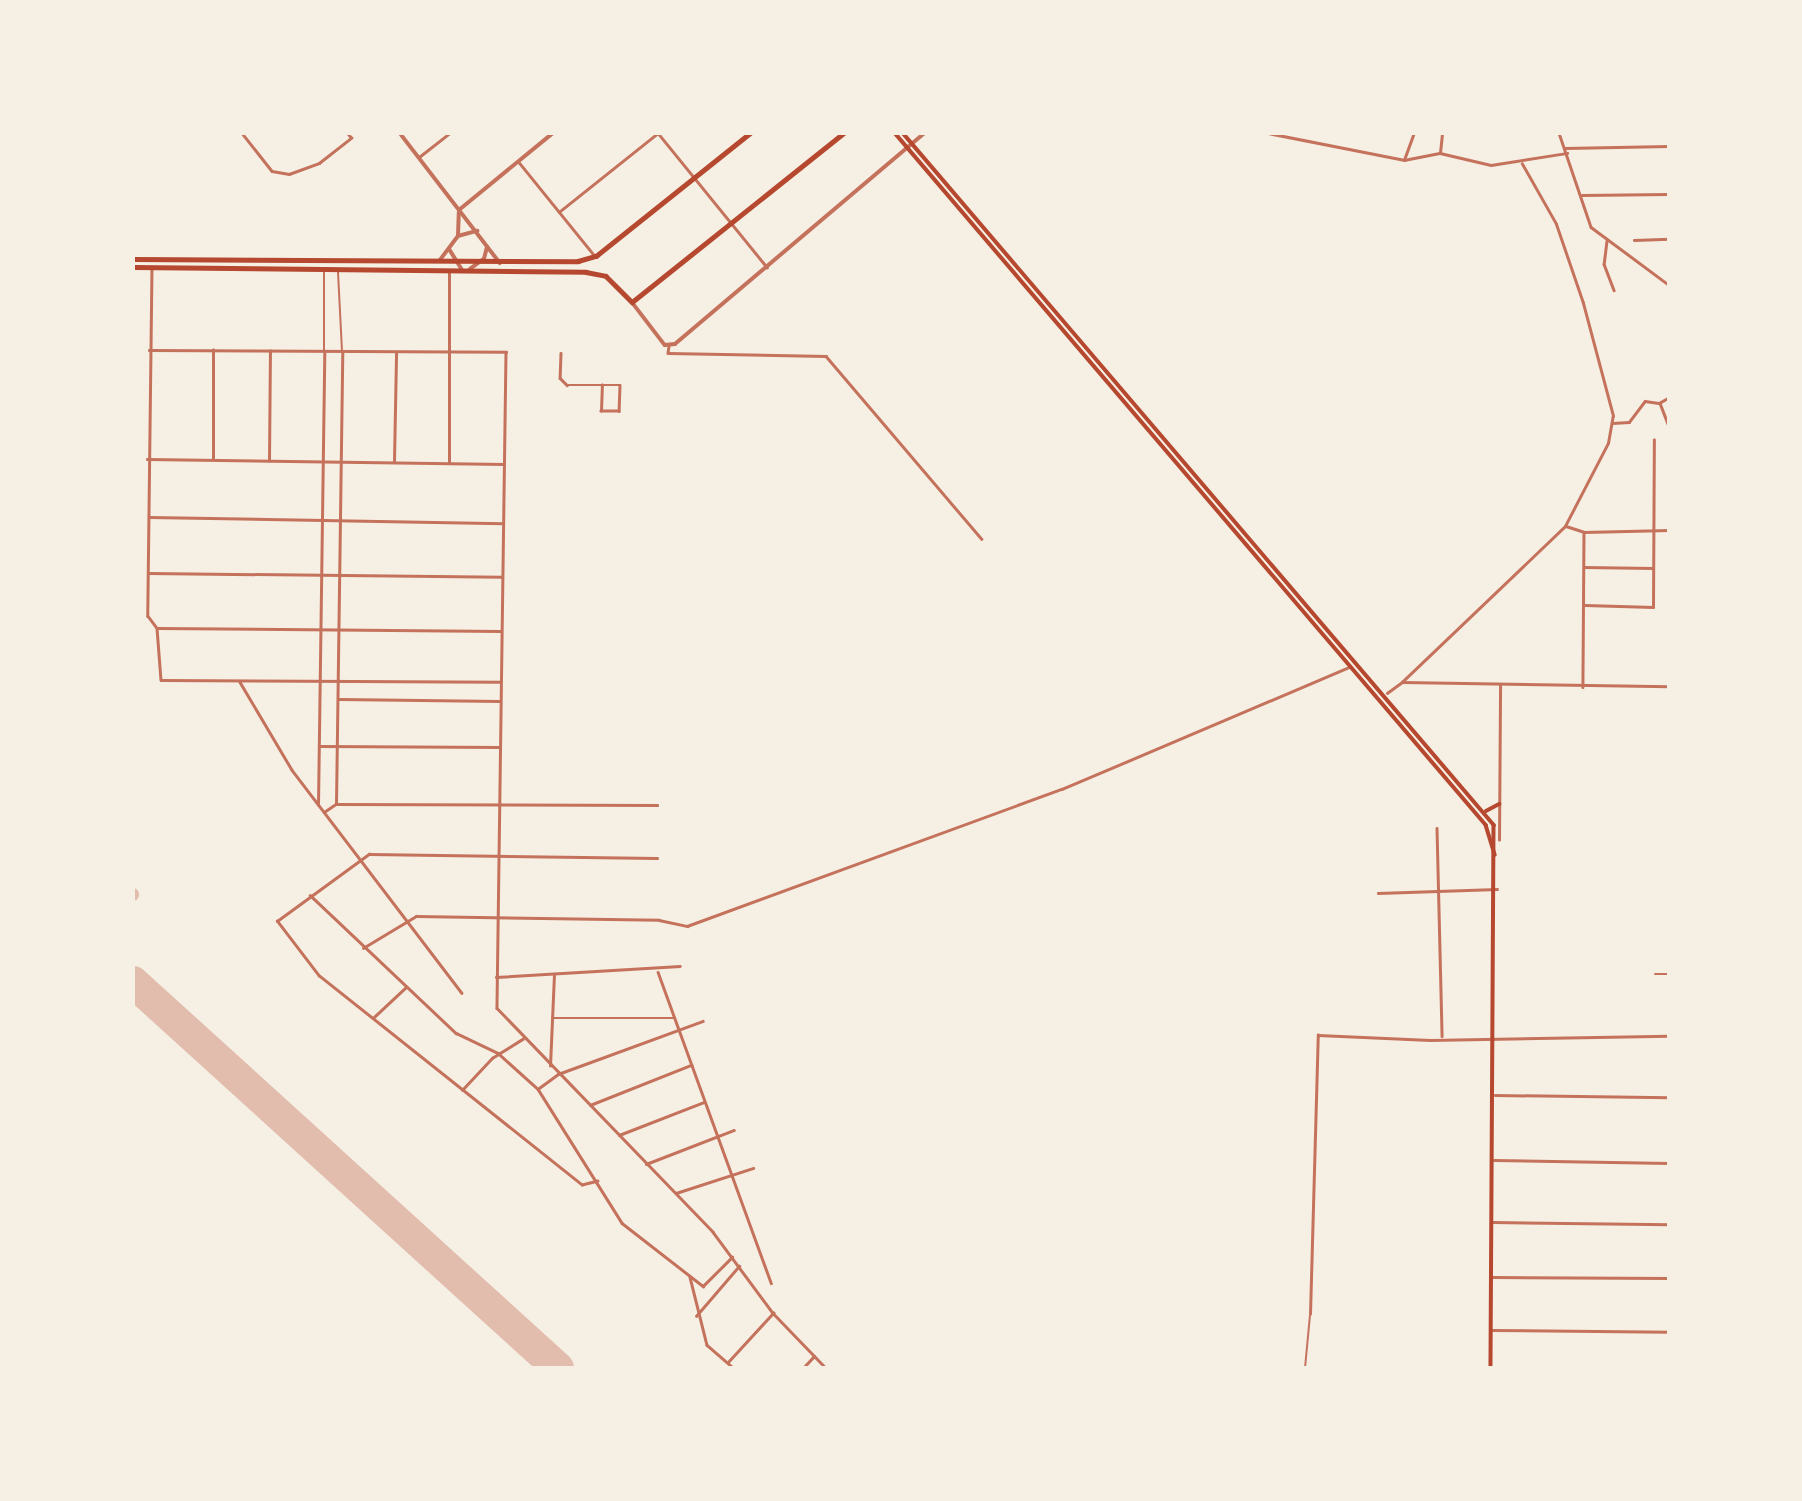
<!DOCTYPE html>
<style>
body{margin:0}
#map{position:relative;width:1802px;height:1501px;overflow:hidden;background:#f6efe4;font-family:"Source Sans 3",sans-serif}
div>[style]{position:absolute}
.taxiway>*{height:12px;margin:-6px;padding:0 6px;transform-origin:6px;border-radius:6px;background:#e2bdae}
.runway>*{height:32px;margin:-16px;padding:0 16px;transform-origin:16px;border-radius:16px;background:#e2bdae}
.service>*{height:2px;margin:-1px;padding:0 1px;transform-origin:1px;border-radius:1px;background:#c5725c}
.minor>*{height:2.5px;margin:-1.25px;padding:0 1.25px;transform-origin:1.25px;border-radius:1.25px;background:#c5725c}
.tertiary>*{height:3.5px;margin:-1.75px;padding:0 1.75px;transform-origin:1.75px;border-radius:1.75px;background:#c5725c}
.secondary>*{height:3.5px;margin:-1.75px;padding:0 1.75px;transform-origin:1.75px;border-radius:1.75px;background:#b5482f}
.primary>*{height:4.5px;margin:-2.25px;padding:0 2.25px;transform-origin:2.25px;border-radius:2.25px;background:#b5482f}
span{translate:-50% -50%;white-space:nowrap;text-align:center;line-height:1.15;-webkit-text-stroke:6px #f6efe4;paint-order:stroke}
.frame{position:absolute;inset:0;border:135px solid #f6efe4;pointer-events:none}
</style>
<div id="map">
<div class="taxiway">
<i style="left:133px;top:894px;width:1px;rotate:90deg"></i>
</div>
<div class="runway">
<i style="left:133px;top:982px;width:574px;rotate:42.25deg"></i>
</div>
<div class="service">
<i style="left:324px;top:272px;width:78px;rotate:90deg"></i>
<i style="left:338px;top:272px;width:78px;rotate:87.1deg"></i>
<i style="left:1305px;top:1368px;width:53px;rotate:-84.6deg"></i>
</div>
<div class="minor">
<i style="left:242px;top:133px;width:48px;rotate:51.7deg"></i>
<i style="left:272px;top:171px;width:17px;rotate:10deg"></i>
<i style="left:289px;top:174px;width:32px;rotate:-20deg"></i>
<i style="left:319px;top:163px;width:41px;rotate:-38deg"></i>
<i style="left:351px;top:138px;width:6px;rotate:-129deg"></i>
<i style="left:658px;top:133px;width:173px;rotate:50.9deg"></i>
<i style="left:1268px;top:133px;width:139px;rotate:11.2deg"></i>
<i style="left:1404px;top:160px;width:37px;rotate:-11deg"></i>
<i style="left:1440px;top:153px;width:52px;rotate:13.2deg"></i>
<i style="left:1491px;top:165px;width:77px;rotate:-9deg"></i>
<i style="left:1559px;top:133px;width:99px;rotate:71.2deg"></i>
<i style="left:1591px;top:227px;width:97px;rotate:36.6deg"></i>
<i style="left:1565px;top:148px;width:104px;rotate:-1.1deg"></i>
<i style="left:1440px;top:153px;width:20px;rotate:-84deg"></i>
<i style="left:419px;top:157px;width:39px;rotate:-38deg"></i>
<i style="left:1404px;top:160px;width:29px;rotate:-70deg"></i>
<i style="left:518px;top:161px;width:122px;rotate:51deg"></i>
<i style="left:1582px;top:195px;width:87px;rotate:-0.7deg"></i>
<i style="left:559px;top:212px;width:127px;rotate:-38.6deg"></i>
<i style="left:1634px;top:240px;width:35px;rotate:-2deg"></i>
<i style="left:1607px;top:241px;width:23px;rotate:97deg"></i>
<i style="left:1604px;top:264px;width:28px;rotate:69deg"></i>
<i style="left:152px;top:267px;width:349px;rotate:90.7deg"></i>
<i style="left:148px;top:616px;width:15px;rotate:53deg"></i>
<i style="left:157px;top:628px;width:52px;rotate:85.6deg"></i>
<i style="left:161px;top:680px;width:339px;rotate:0.3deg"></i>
<i style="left:669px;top:346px;width:7px;rotate:98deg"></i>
<i style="left:668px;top:353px;width:158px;rotate:1.1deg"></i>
<i style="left:826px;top:356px;width:240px;rotate:49.6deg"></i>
<i style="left:149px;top:350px;width:357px;rotate:0.3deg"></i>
<i style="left:506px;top:352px;width:656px;rotate:90.79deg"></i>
<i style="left:497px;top:1008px;width:311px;rotate:46deg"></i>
<i style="left:713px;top:1232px;width:101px;rotate:53.5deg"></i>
<i style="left:773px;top:1313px;width:76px;rotate:46.1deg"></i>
<i style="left:561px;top:353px;width:25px;rotate:92deg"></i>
<i style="left:560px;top:378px;width:10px;rotate:45deg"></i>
<i style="left:567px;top:385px;width:53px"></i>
<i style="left:620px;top:385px;width:26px;rotate:92deg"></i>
<i style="left:619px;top:411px;width:18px;rotate:180deg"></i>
<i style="left:601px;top:411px;width:26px;rotate:-88deg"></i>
<i style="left:1669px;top:398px;width:10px;rotate:151deg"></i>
<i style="left:1660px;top:403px;width:25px;rotate:69deg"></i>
<i style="left:1612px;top:423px;width:17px;rotate:-3deg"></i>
<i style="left:1629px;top:422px;width:26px;rotate:-53deg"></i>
<i style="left:1645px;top:401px;width:15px;rotate:8deg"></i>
<i style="left:147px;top:459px;width:357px;rotate:0.8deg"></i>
<i style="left:213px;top:459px;width:109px;rotate:-90deg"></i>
<i style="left:269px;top:461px;width:110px;rotate:-89.5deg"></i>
<i style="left:394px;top:461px;width:108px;rotate:-88.9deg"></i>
<i style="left:449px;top:463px;width:192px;rotate:-90deg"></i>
<i style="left:149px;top:517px;width:354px;rotate:1deg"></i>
<i style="left:1566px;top:526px;width:19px;rotate:18deg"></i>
<i style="left:1584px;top:532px;width:155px;rotate:90.4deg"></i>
<i style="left:1584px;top:532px;width:85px;rotate:-1.3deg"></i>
<i style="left:1584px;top:567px;width:69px;rotate:0.8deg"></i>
<i style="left:148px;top:573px;width:354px;rotate:0.6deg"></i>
<i style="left:1585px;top:605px;width:68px;rotate:1.7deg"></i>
<i style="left:1653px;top:607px;width:167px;rotate:-89.7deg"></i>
<i style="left:157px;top:628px;width:343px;rotate:0.5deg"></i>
<i style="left:240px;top:682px;width:102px;rotate:59.4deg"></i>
<i style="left:292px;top:770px;width:280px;rotate:52.7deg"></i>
<i style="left:1402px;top:682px;width:226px;rotate:-43.7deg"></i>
<i style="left:1565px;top:526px;width:93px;rotate:-62.6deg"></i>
<i style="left:1608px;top:443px;width:27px;rotate:-80deg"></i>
<i style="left:1613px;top:416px;width:117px;rotate:-104.9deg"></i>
<i style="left:1583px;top:303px;width:83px;rotate:-108.9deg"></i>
<i style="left:1556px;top:224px;width:69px;rotate:-119.5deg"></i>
<i style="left:1387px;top:693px;width:19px;rotate:-36deg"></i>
<i style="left:1402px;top:682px;width:267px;rotate:0.9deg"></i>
<i style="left:339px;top:699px;width:161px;rotate:0.7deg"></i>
<i style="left:320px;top:746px;width:179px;rotate:0.3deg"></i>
<i style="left:336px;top:804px;width:451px;rotate:-89.2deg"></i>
<i style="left:336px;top:804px;width:321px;rotate:0.2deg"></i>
<i style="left:318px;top:805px;width:452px;rotate:-89.2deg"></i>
<i style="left:324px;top:812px;width:14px;rotate:-34deg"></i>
<i style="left:1437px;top:828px;width:208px;rotate:88.6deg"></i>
<i style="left:1499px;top:840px;width:155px;rotate:-89.6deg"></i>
<i style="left:1378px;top:893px;width:119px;rotate:-1.9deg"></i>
<i style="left:310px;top:895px;width:201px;rotate:43.4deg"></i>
<i style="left:456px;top:1033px;width:47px;rotate:25.5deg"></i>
<i style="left:498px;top:1053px;width:54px;rotate:42deg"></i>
<i style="left:538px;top:1089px;width:158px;rotate:57.9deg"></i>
<i style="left:622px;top:1223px;width:103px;rotate:37.9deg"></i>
<i style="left:703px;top:1286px;width:41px;rotate:-45deg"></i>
<i style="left:363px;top:948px;width:62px;rotate:-31.1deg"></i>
<i style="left:416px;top:916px;width:243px;rotate:0.9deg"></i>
<i style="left:659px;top:920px;width:29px;rotate:12deg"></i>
<i style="left:687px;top:926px;width:399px;rotate:-20.1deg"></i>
<i style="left:1062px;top:789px;width:313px;rotate:-23deg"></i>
<i style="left:658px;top:972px;width:331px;rotate:70deg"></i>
<i style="left:1655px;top:974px;width:14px"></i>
<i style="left:496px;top:977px;width:184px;rotate:-3.4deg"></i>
<i style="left:373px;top:1018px;width:45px;rotate:-43.2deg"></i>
<i style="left:552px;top:1018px;width:122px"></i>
<i style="left:550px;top:1066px;width:90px;rotate:-87.5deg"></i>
<i style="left:539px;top:1088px;width:24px;rotate:-36deg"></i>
<i style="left:558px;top:1074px;width:154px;rotate:-20.1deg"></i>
<i style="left:462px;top:1090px;width:44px;rotate:-46.8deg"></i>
<i style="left:492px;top:1058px;width:36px;rotate:-32deg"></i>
<i style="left:1495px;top:1095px;width:174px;rotate:0.7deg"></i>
<i style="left:590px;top:1105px;width:109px;rotate:-21.6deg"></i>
<i style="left:619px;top:1135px;width:91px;rotate:-21.2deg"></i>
<i style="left:1494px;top:1160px;width:175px;rotate:1deg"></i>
<i style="left:646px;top:1164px;width:94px;rotate:-21.1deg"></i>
<i style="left:598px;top:1181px;width:16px;rotate:166deg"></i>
<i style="left:582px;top:1185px;width:336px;rotate:-141.5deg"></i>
<i style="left:319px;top:976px;width:69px;rotate:-127.4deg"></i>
<i style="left:277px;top:921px;width:114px;rotate:-36.1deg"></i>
<i style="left:369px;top:854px;width:288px;rotate:0.8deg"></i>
<i style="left:676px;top:1193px;width:81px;rotate:-18deg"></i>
<i style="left:1493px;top:1222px;width:176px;rotate:0.7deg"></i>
<i style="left:690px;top:1277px;width:70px;rotate:76deg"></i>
<i style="left:707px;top:1345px;width:35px;rotate:41deg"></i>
<i style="left:1493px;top:1277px;width:176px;rotate:0.3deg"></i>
<i style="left:1310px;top:1314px;width:279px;rotate:-88.4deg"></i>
<i style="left:1318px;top:1035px;width:112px;rotate:2.6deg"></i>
<i style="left:1430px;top:1040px;width:239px;rotate:-1deg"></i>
<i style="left:696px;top:1316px;width:66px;rotate:-49.3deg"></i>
<i style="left:1492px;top:1330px;width:177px;rotate:0.6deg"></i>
<i style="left:728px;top:1362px;width:67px;rotate:-47.4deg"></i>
<i style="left:803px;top:1368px;width:16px;rotate:-47deg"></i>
</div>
<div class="tertiary">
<i style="left:400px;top:133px;width:164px;rotate:52.4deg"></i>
<i style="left:459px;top:210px;width:122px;rotate:-39.3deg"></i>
<i style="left:458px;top:236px;width:23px;rotate:-88deg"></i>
<i style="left:450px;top:250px;width:22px;rotate:58deg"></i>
<i style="left:440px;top:260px;width:30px;rotate:-53deg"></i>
<i style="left:458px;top:236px;width:20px;rotate:-15deg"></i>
<i style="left:470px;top:269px;width:17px;rotate:-36deg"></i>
<i style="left:484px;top:259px;width:12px;rotate:-76deg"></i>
<i style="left:632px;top:302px;width:54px;rotate:52.5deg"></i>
<i style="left:665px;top:345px;width:10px;rotate:-6deg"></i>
<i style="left:675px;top:344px;width:327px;rotate:-40.2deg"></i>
</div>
<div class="secondary">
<i style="left:895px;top:133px;width:910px;rotate:49.5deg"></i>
<i style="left:1486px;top:825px;width:31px;rotate:73deg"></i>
<i style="left:903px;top:133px;width:910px;rotate:49.5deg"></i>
<i style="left:1494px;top:825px;width:543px;rotate:90.32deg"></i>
<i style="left:1486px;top:811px;width:15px;rotate:-28deg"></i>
</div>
<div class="primary">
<i style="left:133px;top:259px;width:445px;rotate:0.3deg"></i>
<i style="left:578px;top:261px;width:19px;rotate:-16deg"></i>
<i style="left:596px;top:256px;width:197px;rotate:-38.6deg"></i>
<i style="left:133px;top:267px;width:453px;rotate:0.6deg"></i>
<i style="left:586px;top:272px;width:20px;rotate:11deg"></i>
<i style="left:606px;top:276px;width:37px;rotate:45deg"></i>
<i style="left:632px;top:302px;width:271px;rotate:-38.6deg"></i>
</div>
<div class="frame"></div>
</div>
